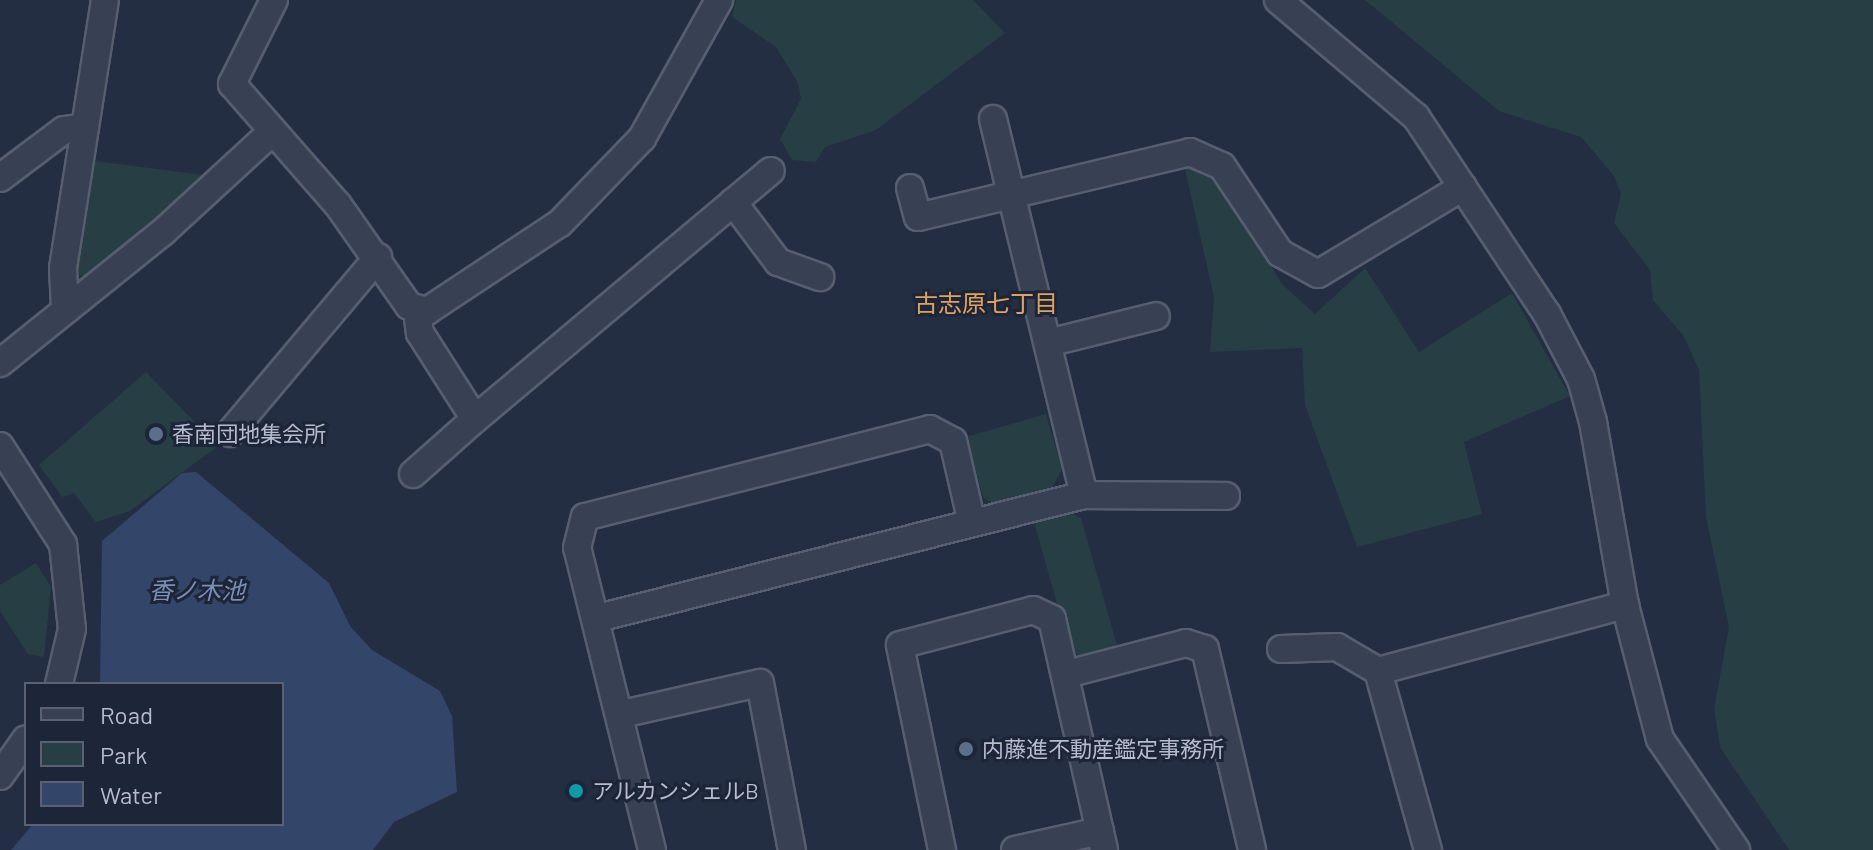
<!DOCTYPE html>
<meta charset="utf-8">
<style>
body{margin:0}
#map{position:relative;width:1873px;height:850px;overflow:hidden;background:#242e43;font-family:Barlow,"Noto Sans JP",sans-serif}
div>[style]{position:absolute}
.green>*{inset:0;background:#263e44}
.water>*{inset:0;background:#34456a}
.roads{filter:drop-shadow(2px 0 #565e70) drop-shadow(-2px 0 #565e70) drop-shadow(0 2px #565e70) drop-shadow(0 -2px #565e70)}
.street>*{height:26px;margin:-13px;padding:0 13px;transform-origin:13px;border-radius:13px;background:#384153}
.dots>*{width:22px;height:22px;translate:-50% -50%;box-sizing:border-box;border:4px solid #1d2538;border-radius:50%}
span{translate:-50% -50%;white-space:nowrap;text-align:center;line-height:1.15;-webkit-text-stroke:6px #1d2538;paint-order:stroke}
.poi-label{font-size:22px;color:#b5bccd}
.left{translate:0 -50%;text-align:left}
.neighbourhood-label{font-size:24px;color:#dfa35e}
.water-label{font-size:24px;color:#7b8eb6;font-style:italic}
.legend{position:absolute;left:24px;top:682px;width:260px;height:144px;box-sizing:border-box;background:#1d2538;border:2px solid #5a6174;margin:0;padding:10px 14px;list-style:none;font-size:24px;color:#b5bccd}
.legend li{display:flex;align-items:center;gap:16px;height:40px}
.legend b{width:40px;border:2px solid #5a6174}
</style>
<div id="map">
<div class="green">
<i style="clip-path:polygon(736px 0,973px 0,1005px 33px,876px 130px,825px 147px,816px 162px,792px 160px,780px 139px,801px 99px,798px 83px,776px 47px,732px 17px)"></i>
<i style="clip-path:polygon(1365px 0,1873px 0,1873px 850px,1789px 850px,1720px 747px,1714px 709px,1729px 627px,1706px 517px,1699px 370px,1683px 335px,1653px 300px,1650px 270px,1614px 223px,1621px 194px,1614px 176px,1581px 137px,1499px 111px)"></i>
<i style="clip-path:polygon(95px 161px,203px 175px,86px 280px,77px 272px)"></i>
<i style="clip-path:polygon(1184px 165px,1214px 177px,1282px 284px,1315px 314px,1365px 268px,1419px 352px,1512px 293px,1570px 396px,1464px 442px,1482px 514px,1357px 547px,1305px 405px,1302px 348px,1210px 352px,1214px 297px)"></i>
<i style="clip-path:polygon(146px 372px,218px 446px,130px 511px,96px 522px,74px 493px,62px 497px,39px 465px)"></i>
<i style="clip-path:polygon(1046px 414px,1062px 469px,1051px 490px,995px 505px,983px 497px,966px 437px)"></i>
<i style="clip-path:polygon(1073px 514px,1081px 518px,1118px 649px,1086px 659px,1070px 650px,1034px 522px)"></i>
<i style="clip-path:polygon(36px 563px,51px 587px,44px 657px,28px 654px,0 611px,0 585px)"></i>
</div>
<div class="water">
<i style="clip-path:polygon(196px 472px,329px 583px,350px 626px,372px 650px,440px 691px,452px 716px,457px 792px,394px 822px,373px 850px,11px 850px,33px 824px,282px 824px,282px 684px,100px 684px,102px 541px,182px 473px)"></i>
</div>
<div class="roads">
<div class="street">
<i style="left:274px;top:0;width:94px;rotate:116.6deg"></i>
<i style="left:232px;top:84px;width:161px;rotate:48.8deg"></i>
<i style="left:338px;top:205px;width:123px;rotate:54.9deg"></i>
<i style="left:409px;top:306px;width:19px;rotate:16deg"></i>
<i style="left:427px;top:311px;width:159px;rotate:-33.5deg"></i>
<i style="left:560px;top:223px;width:118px;rotate:-46deg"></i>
<i style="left:642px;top:138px;width:158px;rotate:-60.8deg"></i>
<i style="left:1278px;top:0;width:181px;rotate:40.3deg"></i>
<i style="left:1416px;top:117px;width:237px;rotate:56.4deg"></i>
<i style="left:1547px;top:314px;width:73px;rotate:62.4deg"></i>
<i style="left:1581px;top:379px;width:45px;rotate:74.4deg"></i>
<i style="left:1593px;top:422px;width:186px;rotate:80.1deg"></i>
<i style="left:1625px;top:605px;width:138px;rotate:75.4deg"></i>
<i style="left:1660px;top:739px;width:135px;rotate:55.6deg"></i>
<i style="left:993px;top:119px;width:387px;rotate:76.4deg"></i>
<i style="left:0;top:178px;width:80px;rotate:-36.9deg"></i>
<i style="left:64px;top:130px;width:21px;rotate:-8deg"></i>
<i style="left:910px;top:188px;width:30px;rotate:75deg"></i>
<i style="left:918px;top:217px;width:280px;rotate:-13.4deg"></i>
<i style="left:1190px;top:152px;width:35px;rotate:24deg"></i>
<i style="left:1222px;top:166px;width:105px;rotate:56.3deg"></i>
<i style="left:1280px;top:253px;width:43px;rotate:28.9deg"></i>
<i style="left:1318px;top:274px;width:169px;rotate:-31deg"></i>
<i style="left:733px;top:202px;width:75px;rotate:53.1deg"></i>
<i style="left:778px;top:262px;width:45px;rotate:19.7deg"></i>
<i style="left:65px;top:309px;width:41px;rotate:-92.8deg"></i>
<i style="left:63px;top:268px;width:271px;rotate:-81.1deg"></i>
<i style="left:417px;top:310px;width:23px;rotate:83deg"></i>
<i style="left:420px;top:333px;width:102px;rotate:57.4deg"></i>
<i style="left:475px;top:419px;width:386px;rotate:-40deg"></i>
<i style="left:1048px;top:343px;width:111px;rotate:-14deg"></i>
<i style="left:0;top:363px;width:209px;rotate:-38.8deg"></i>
<i style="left:163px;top:232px;width:149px;rotate:-42.6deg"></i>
<i style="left:230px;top:433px;width:230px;rotate:-49.9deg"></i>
<i style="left:0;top:446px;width:117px;rotate:57.3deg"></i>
<i style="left:63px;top:544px;width:85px;rotate:84deg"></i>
<i style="left:72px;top:629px;width:57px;rotate:103.3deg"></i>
<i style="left:413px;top:474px;width:83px;rotate:-41.6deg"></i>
<i style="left:598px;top:618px;width:501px;rotate:-14.2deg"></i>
<i style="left:1084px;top:495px;width:142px;rotate:0.4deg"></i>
<i style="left:1281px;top:649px;width:56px;rotate:-2deg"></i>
<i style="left:1337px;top:647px;width:48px;rotate:30.3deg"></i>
<i style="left:1378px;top:671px;width:186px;rotate:74.4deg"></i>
<i style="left:1378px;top:671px;width:256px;rotate:-15deg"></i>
<i style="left:1067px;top:674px;width:123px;rotate:-14.6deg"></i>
<i style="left:1186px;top:643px;width:20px;rotate:18deg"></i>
<i style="left:1205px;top:649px;width:206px;rotate:76.8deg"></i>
<i style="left:622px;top:714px;width:141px;rotate:-12.7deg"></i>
<i style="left:760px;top:683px;width:170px;rotate:79.2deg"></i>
<i style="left:0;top:776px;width:45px;rotate:-54.9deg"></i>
<i style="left:652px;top:850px;width:311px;rotate:-103.9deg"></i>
<i style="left:577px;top:548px;width:32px;rotate:-76deg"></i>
<i style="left:585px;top:517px;width:356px;rotate:-14.3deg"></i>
<i style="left:930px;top:429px;width:26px;rotate:28deg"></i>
<i style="left:953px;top:441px;width:84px;rotate:77deg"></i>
<i style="left:942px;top:850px;width:209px;rotate:-101.6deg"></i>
<i style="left:900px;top:645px;width:138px;rotate:-14.7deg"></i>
<i style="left:1033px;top:610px;width:21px;rotate:25deg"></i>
<i style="left:1052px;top:619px;width:237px;rotate:77.3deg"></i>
<i style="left:1015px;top:850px;width:87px;rotate:-12.6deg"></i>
</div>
</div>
<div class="dots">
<i style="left:156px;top:434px;background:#5c6f8a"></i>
<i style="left:966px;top:749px;background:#5c6f8a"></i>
<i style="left:576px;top:791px;background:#0f9aa8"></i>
</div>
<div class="poi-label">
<span class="left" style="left:172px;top:434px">香南団地集会所</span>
<span class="left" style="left:982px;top:749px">内藤進不動産鑑定事務所</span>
<span class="left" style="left:592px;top:791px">アルカンシェルB</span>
</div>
<div class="neighbourhood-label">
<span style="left:986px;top:303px">古志原七丁目</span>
</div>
<div class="water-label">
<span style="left:197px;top:590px">香ノ木池</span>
</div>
<ul class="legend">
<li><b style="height:10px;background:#384153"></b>Road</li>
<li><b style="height:22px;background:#263e44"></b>Park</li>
<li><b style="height:22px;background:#34456a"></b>Water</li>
</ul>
</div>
